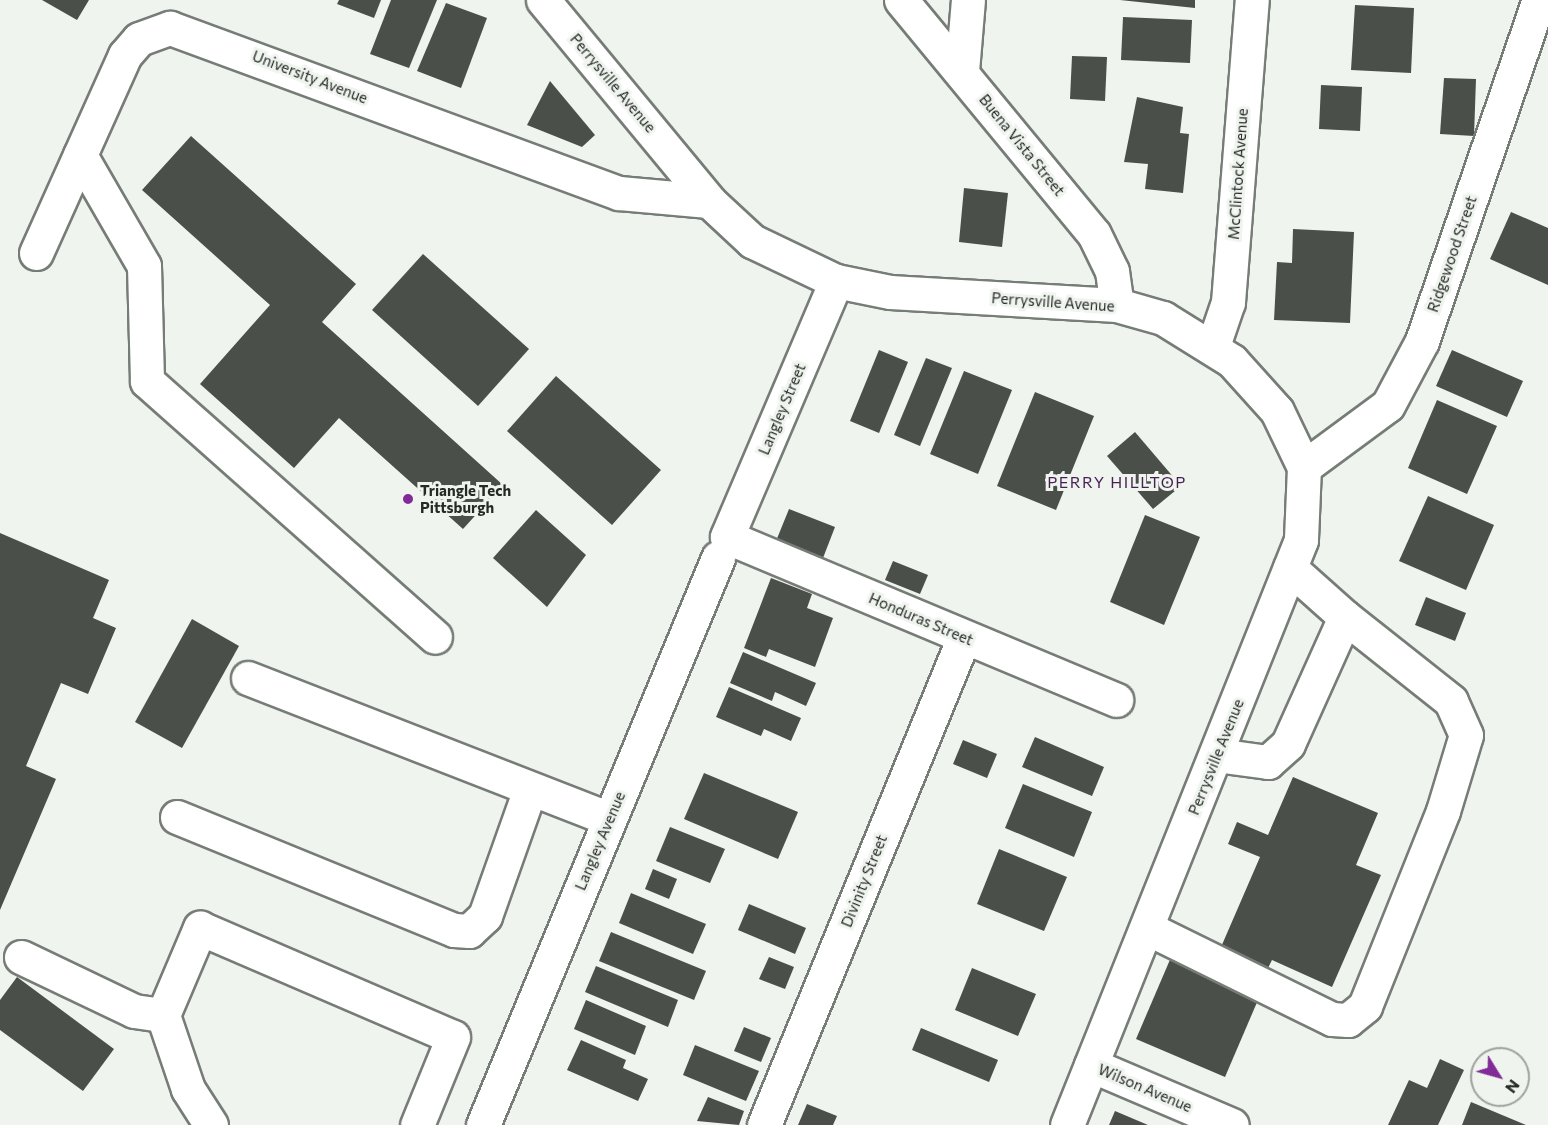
<!DOCTYPE html>
<style>
body{margin:0}
#map{position:relative;width:1548px;height:1125px;overflow:hidden;background:#eff5ee;font-family:Commissioner,sans-serif}
div>[style]{position:absolute}
.building>*{inset:0;background:#4a4f4a}
.roads{filter:drop-shadow(2px 0 #767c76) drop-shadow(-2px 0 #767c76) drop-shadow(0 2px #767c76) drop-shadow(0 -2px #767c76)}
.minor>*{height:33px;margin:-16.5px;padding:0 16.5px;transform-origin:16.5px;border-radius:16.5px;background:#fff}
.dots>*{width:16px;height:16px;translate:-50% -50%;box-sizing:border-box;border:3px solid #eff5ee;border-radius:50%}
span{translate:-50% -50%;white-space:nowrap;text-align:center;line-height:1.15;-webkit-text-stroke:6px #eff5ee;paint-order:stroke}
.street-label{font-size:15px;color:#272927}
.poi-label{font-size:15px;color:#272927;font-weight:700}
.left{translate:0 -50%;text-align:left}
.neighbourhood-label{font-size:16px;color:#481f54;letter-spacing:1.5px}
.north{position:absolute;left:1470px;top:1047px;width:60px;height:60px;box-sizing:border-box;background:#eff5ee;border:2px solid #9fa39e;border-radius:50%;rotate:127deg;font-size:16px;font-weight:700;line-height:24px;text-align:center;color:#272927}
.north::after{content:'';display:block;margin:auto;width:21px;height:27px;background:#822b98;clip-path:polygon(50% 0,100% 100%,50% 72%,0 100%)}
</style>
<div id="map">
<div class="building">
<i style="clip-path:polygon(42px 0,89px 0,77px 20px)"></i>
<i style="clip-path:polygon(339px 0,381px 0,374px 18px,337px 4px)"></i>
<i style="clip-path:polygon(391px 0,437px 0,409px 68px,370px 54px)"></i>
<i style="clip-path:polygon(1120px 0,1195px 0,1195px 8px)"></i>
<i style="clip-path:polygon(446px 3px,487px 18px,461px 88px,417px 71px)"></i>
<i style="clip-path:polygon(1355px 5px,1414px 8px,1411px 73px,1351px 70px)"></i>
<i style="clip-path:polygon(1123px 17px,1192px 20px,1190px 63px,1121px 60px)"></i>
<i style="clip-path:polygon(1072px 56px,1107px 57px,1105px 101px,1070px 99px)"></i>
<i style="clip-path:polygon(1444px 78px,1476px 79px,1474px 136px,1440px 134px)"></i>
<i style="clip-path:polygon(550px 81px,595px 135px,582px 147px,527px 125px)"></i>
<i style="clip-path:polygon(1321px 85px,1362px 87px,1360px 131px,1319px 129px)"></i>
<i style="clip-path:polygon(1137px 97px,1183px 107px,1180px 133px,1189px 134px,1183px 193px,1145px 189px,1148px 164px,1124px 162px)"></i>
<i style="clip-path:polygon(191px 136px,356px 284px,322px 322px,503px 485px,463px 529px,339px 418px,294px 468px,200px 384px,270px 305px,142px 190px)"></i>
<i style="clip-path:polygon(964px 188px,1008px 193px,1002px 247px,959px 242px)"></i>
<i style="clip-path:polygon(1511px 212px,1548px 228px,1548px 285px,1490px 259px)"></i>
<i style="clip-path:polygon(1293px 229px,1354px 232px,1350px 323px,1274px 320px,1277px 262px,1292px 263px)"></i>
<i style="clip-path:polygon(423px 254px,529px 349px,478px 406px,372px 310px)"></i>
<i style="clip-path:polygon(879px 350px,908px 362px,879px 433px,850px 421px)"></i>
<i style="clip-path:polygon(1452px 350px,1523px 381px,1507px 417px,1436px 386px)"></i>
<i style="clip-path:polygon(926px 358px,952px 368px,920px 446px,894px 435px)"></i>
<i style="clip-path:polygon(964px 371px,1012px 390px,978px 474px,930px 454px)"></i>
<i style="clip-path:polygon(556px 376px,661px 470px,612px 525px,507px 431px)"></i>
<i style="clip-path:polygon(1035px 392px,1094px 416px,1056px 510px,997px 486px)"></i>
<i style="clip-path:polygon(1437px 400px,1497px 426px,1467px 494px,1408px 468px)"></i>
<i style="clip-path:polygon(1135px 432px,1181px 486px,1153px 509px,1107px 456px)"></i>
<i style="clip-path:polygon(1428px 496px,1494px 525px,1466px 590px,1399px 561px)"></i>
<i style="clip-path:polygon(789px 509px,835px 527px,823px 558px,776px 541px)"></i>
<i style="clip-path:polygon(536px 510px,586px 555px,547px 607px,493px 558px)"></i>
<i style="clip-path:polygon(1145px 515px,1200px 537px,1164px 625px,1110px 602px)"></i>
<i style="clip-path:polygon(0 533px,109px 580px,93px 618px,116px 628px,88px 694px,61px 683px,26px 766px,56px 779px,0 910px)"></i>
<i style="clip-path:polygon(893px 561px,928px 575px,920px 594px,885px 580px)"></i>
<i style="clip-path:polygon(771px 578px,812px 594px,807px 608px,833px 618px,815px 667px,769px 649px,766px 657px,744px 648px)"></i>
<i style="clip-path:polygon(1426px 597px,1466px 613px,1455px 641px,1415px 625px)"></i>
<i style="clip-path:polygon(192px 619px,239px 646px,182px 748px,135px 722px)"></i>
<i style="clip-path:polygon(743px 652px,816px 683px,806px 706px,775px 692px,772px 701px,730px 683px)"></i>
<i style="clip-path:polygon(729px 687px,801px 718px,791px 741px,764px 729px,761px 736px,716px 717px)"></i>
<i style="clip-path:polygon(1035px 737px,1104px 767px,1092px 796px,1022px 767px)"></i>
<i style="clip-path:polygon(963px 740px,997px 754px,987px 778px,953px 764px)"></i>
<i style="clip-path:polygon(704px 773px,798px 812px,778px 859px,684px 819px)"></i>
<i style="clip-path:polygon(1293px 777px,1378px 813px,1356px 865px,1381px 875px,1332px 987px,1272px 960px,1265px 974px,1218px 954px,1260px 857px,1228px 844px,1237px 822px,1268px 835px)"></i>
<i style="clip-path:polygon(1023px 784px,1092px 812px,1074px 857px,1005px 828px)"></i>
<i style="clip-path:polygon(670px 827px,725px 849px,710px 883px,656px 861px)"></i>
<i style="clip-path:polygon(999px 849px,1067px 877px,1044px 931px,977px 904px)"></i>
<i style="clip-path:polygon(653px 869px,677px 879px,669px 899px,645px 889px)"></i>
<i style="clip-path:polygon(631px 893px,706px 924px,693px 954px,619px 923px)"></i>
<i style="clip-path:polygon(749px 904px,806px 928px,795px 954px,738px 930px)"></i>
<i style="clip-path:polygon(611px 932px,706px 971px,694px 1000px,599px 961px)"></i>
<i style="clip-path:polygon(1172px 955px,1261px 993px,1225px 1077px,1136px 1039px)"></i>
<i style="clip-path:polygon(769px 957px,794px 967px,785px 989px,759px 979px)"></i>
<i style="clip-path:polygon(596px 966px,678px 1000px,668px 1027px,585px 992px)"></i>
<i style="clip-path:polygon(972px 968px,1036px 994px,1018px 1036px,955px 1010px)"></i>
<i style="clip-path:polygon(17px 977px,114px 1049px,83px 1091px,0 1030px,0 1000px)"></i>
<i style="clip-path:polygon(586px 1000px,646px 1026px,635px 1055px,574px 1029px)"></i>
<i style="clip-path:polygon(744px 1027px,771px 1038px,761px 1062px,734px 1051px)"></i>
<i style="clip-path:polygon(921px 1028px,998px 1060px,989px 1082px,912px 1050px)"></i>
<i style="clip-path:polygon(581px 1040px,626px 1060px,623px 1068px,648px 1079px,638px 1101px,567px 1070px)"></i>
<i style="clip-path:polygon(695px 1045px,759px 1071px,746px 1101px,683px 1075px)"></i>
<i style="clip-path:polygon(1440px 1059px,1464px 1070px,1438px 1125px,1388px 1125px,1409px 1080px,1427px 1088px)"></i>
<i style="clip-path:polygon(708px 1097px,744px 1111px,739px 1125px,697px 1121px)"></i>
<i style="clip-path:polygon(1471px 1102px,1526px 1125px,1462px 1125px)"></i>
<i style="clip-path:polygon(807px 1104px,837px 1116px,833px 1125px,798px 1125px)"></i>
<i style="clip-path:polygon(1115px 1111px,1148px 1125px,1109px 1125px)"></i>
</div>
<div class="roads">
<div class="minor">
<i style="left:543px;top:0;width:261px;rotate:50.4deg"></i>
<i style="left:709px;top:201px;width:59px;rotate:42.9deg"></i>
<i style="left:752px;top:241px;width:93px;rotate:25.5deg"></i>
<i style="left:836px;top:281px;width:55px;rotate:11.5deg"></i>
<i style="left:890px;top:292px;width:227px;rotate:3.3deg"></i>
<i style="left:1117px;top:305px;width:48px;rotate:15.8deg"></i>
<i style="left:1163px;top:318px;width:81px;rotate:31.9deg"></i>
<i style="left:1232px;top:361px;width:67px;rotate:48deg"></i>
<i style="left:1277px;top:411px;width:62px;rotate:64.3deg"></i>
<i style="left:1304px;top:467px;width:73px;rotate:92.4deg"></i>
<i style="left:1301px;top:540px;width:630px;rotate:111.8deg"></i>
<i style="left:901px;top:0;width:303px;rotate:50.5deg"></i>
<i style="left:1094px;top:234px;width:41px;rotate:64.1deg"></i>
<i style="left:1112px;top:271px;width:34px;rotate:82deg"></i>
<i style="left:962px;top:71px;width:71px;rotate:-85.2deg"></i>
<i style="left:80px;top:155px;width:128px;rotate:60deg"></i>
<i style="left:144px;top:266px;width:115px;rotate:88.5deg"></i>
<i style="left:147px;top:381px;width:385px;rotate:41.6deg"></i>
<i style="left:36px;top:253px;width:217px;rotate:-65.8deg"></i>
<i style="left:125px;top:55px;width:21px;rotate:-49deg"></i>
<i style="left:139px;top:39px;width:33px;rotate:-20deg"></i>
<i style="left:170px;top:28px;width:478px;rotate:20.2deg"></i>
<i style="left:619px;top:193px;width:90px;rotate:5.1deg"></i>
<i style="left:836px;top:281px;width:278px;rotate:113.1deg"></i>
<i style="left:727px;top:537px;width:422px;rotate:22.7deg"></i>
<i style="left:1213px;top:346px;width:46px;rotate:-71.2deg"></i>
<i style="left:1228px;top:302px;width:303px;rotate:-85.5deg"></i>
<i style="left:1304px;top:467px;width:104px;rotate:-36.4deg"></i>
<i style="left:1388px;top:405px;width:72px;rotate:-62deg"></i>
<i style="left:1422px;top:341px;width:361px;rotate:-71.1deg"></i>
<i style="left:1290px;top:568px;width:74px;rotate:41.7deg"></i>
<i style="left:248px;top:678px;width:388px;rotate:21.3deg"></i>
<i style="left:177px;top:817px;width:299px;rotate:22.2deg"></i>
<i style="left:454px;top:930px;width:15px;rotate:4deg"></i>
<i style="left:469px;top:931px;width:22px;rotate:-43deg"></i>
<i style="left:485px;top:916px;width:135px;rotate:-70.5deg"></i>
<i style="left:1147px;top:928px;width:206px;rotate:26.2deg"></i>
<i style="left:1332px;top:1019px;width:16px;rotate:4deg"></i>
<i style="left:1348px;top:1020px;width:22px;rotate:-39deg"></i>
<i style="left:1365px;top:1006px;width:210px;rotate:-68.2deg"></i>
<i style="left:1443px;top:811px;width:79px;rotate:-73.2deg"></i>
<i style="left:1466px;top:735px;width:37px;rotate:-114deg"></i>
<i style="left:1451px;top:701px;width:135px;rotate:-141.6deg"></i>
<i style="left:1345px;top:617px;width:139px;rotate:114.2deg"></i>
<i style="left:1288px;top:744px;width:27px;rotate:138deg"></i>
<i style="left:1268px;top:762px;width:51px;rotate:-172.2deg"></i>
<i style="left:21px;top:957px;width:125px;rotate:25.5deg"></i>
<i style="left:134px;top:1011px;width:29px;rotate:8deg"></i>
<i style="left:1091px;top:1065px;width:153px;rotate:23.1deg"></i>
<i style="left:211px;top:1125px;width:43px;rotate:-122.6deg"></i>
<i style="left:188px;top:1089px;width:78px;rotate:-108.7deg"></i>
<i style="left:163px;top:1015px;width:95px;rotate:-67deg"></i>
<i style="left:200px;top:928px;width:275px;rotate:23.3deg"></i>
<i style="left:453px;top:1037px;width:95px;rotate:112.2deg"></i>
<i style="left:483px;top:1125px;width:614px;rotate:-67.49deg"></i>
<i style="left:764px;top:1125px;width:527px;rotate:-67.71deg"></i>
</div>
</div>
<div class="dots">
<i style="left:408px;top:499px;background:#822b98"></i>
</div>
<div class="street-label">
<span style="left:310px;top:77px;rotate:21deg">University Avenue</span>
<span style="left:613px;top:83px;rotate:50deg">Perrysville Avenue</span>
<span style="left:1022px;top:145px;rotate:51deg">Buena Vista Street</span>
<span style="left:1238px;top:174px;rotate:-86deg">McClintock Avenue</span>
<span style="left:1452px;top:254px;rotate:-71deg">Ridgewood Street</span>
<span style="left:1053px;top:302px;rotate:4deg">Perrysville Avenue</span>
<span style="left:782px;top:409px;rotate:-67deg">Langley Street</span>
<span style="left:921px;top:619px;rotate:23deg">Honduras Street</span>
<span style="left:1216px;top:757px;rotate:-68deg">Perrysville Avenue</span>
<span style="left:600px;top:841px;rotate:-67deg">Langley Avenue</span>
<span style="left:864px;top:881px;rotate:-68deg">Divinity Street</span>
<span style="left:1145px;top:1088px;rotate:23deg">Wilson Avenue</span>
</div>
<div class="poi-label">
<span class="left" style="left:420px;top:499px">Triangle Tech<br>Pittsburgh</span>
</div>
<div class="neighbourhood-label">
<span style="left:1117px;top:482px">PERRY HILLTOP</span>
</div>
<div class="north">N</div>
</div>
